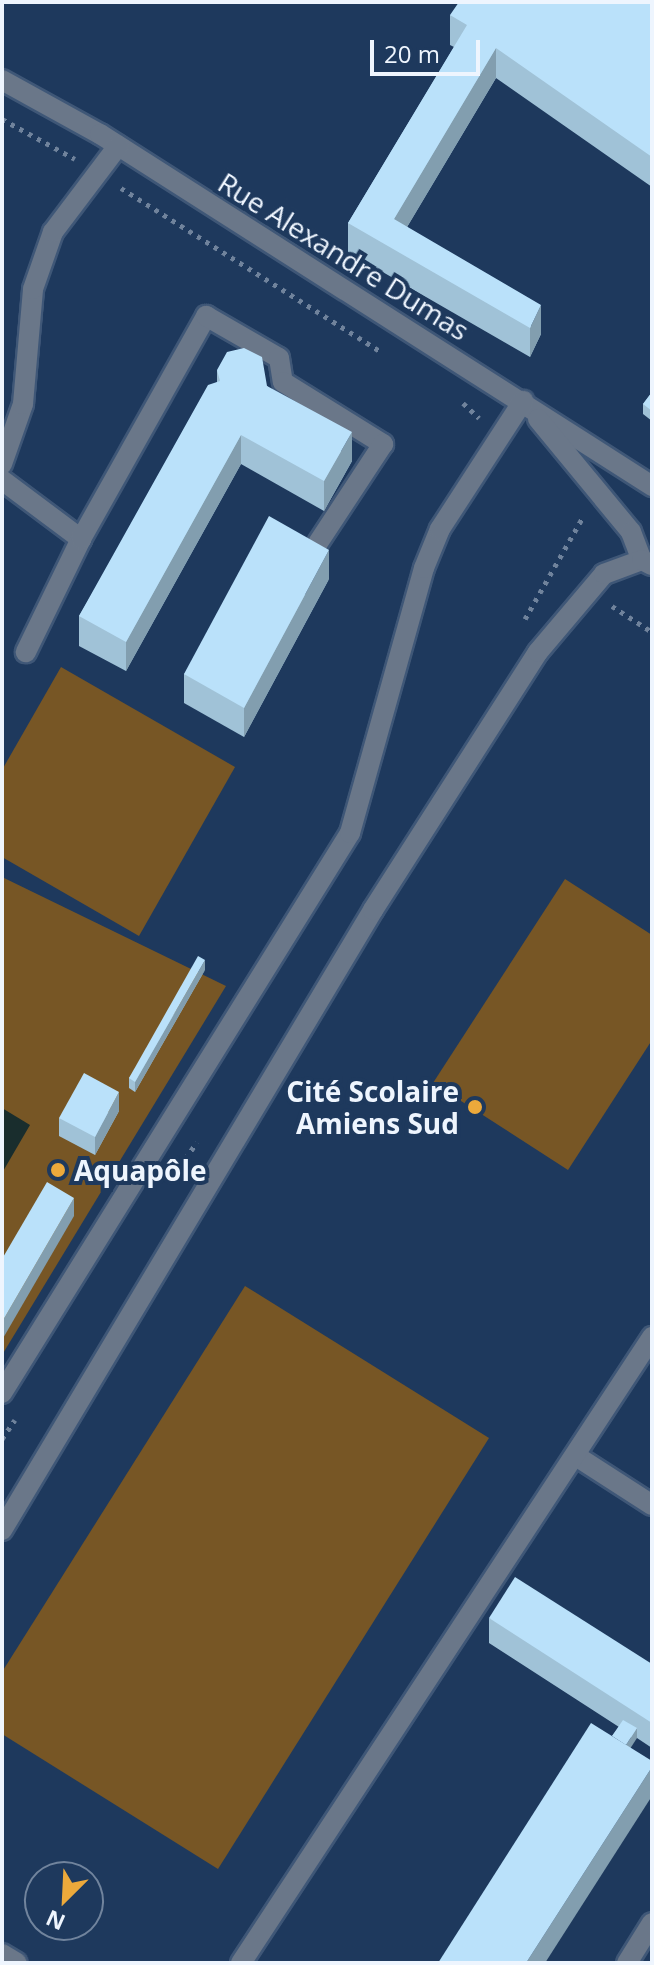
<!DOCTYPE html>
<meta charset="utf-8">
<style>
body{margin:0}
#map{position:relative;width:654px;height:1965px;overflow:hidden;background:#1e395d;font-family:"Open Sans",sans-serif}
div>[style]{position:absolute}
.green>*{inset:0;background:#775625}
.water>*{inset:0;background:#192d2d}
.path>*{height:5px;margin-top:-2.5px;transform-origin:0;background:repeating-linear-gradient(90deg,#70839c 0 4px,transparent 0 10px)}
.roads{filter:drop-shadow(2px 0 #3f5777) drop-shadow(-2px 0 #3f5777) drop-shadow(0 2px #3f5777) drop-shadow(0 -2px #3f5777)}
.minor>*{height:20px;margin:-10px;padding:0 10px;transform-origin:10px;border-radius:10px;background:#6a7789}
.wall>*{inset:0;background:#a0c2d7}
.shaded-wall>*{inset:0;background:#829eaf}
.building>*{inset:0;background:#bae1fa}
.dots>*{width:22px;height:22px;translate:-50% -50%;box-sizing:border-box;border:4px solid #1e395d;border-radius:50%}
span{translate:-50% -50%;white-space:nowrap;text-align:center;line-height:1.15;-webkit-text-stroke:8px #1e395d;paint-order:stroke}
.street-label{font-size:28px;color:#eef5fe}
.poi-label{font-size:28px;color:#eef5fe;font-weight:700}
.right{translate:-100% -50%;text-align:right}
.left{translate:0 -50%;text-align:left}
.frame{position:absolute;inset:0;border:4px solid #eef5fe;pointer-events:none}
.north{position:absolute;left:24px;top:1861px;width:80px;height:80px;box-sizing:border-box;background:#1e395d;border:2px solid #71849d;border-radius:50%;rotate:204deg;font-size:22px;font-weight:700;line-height:32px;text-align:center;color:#eef5fe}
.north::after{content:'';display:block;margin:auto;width:28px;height:36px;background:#eca93b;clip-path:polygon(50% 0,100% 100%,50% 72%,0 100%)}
.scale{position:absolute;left:370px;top:40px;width:110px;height:36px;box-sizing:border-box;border:4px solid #eef5fe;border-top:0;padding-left:10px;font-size:24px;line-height:28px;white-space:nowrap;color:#eef5fe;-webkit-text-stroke:6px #1e395d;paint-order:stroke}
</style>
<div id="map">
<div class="green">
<i style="clip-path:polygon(61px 667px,235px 767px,139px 936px,2px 857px,2px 770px)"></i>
<i style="clip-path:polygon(2px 877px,226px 986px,2px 1355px)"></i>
<i style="clip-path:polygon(565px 879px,652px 935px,652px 1040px,568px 1170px,433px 1083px)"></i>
<i style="clip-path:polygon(245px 1286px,489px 1438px,218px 1869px,2px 1734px,2px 1672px)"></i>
</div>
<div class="water">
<i style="clip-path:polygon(2px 1108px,30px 1125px,2px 1173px)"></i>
</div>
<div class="path">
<i style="left:2px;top:119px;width:83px;rotate:28.7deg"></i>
<i style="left:121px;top:188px;width:306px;rotate:32.2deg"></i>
<i style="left:463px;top:403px;width:22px;rotate:43deg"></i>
<i style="left:612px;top:606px;width:48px;rotate:33deg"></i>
<i style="left:525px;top:619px;width:117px;rotate:-60.4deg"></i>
<i style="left:180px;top:1167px;width:30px;rotate:-56deg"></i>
<i style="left:2px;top:1439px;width:23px;rotate:-56deg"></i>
</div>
<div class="roads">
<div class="minor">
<i style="left:2px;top:80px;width:112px;rotate:28.9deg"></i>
<i style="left:100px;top:134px;width:655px;rotate:32.52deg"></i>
<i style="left:538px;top:419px;width:146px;rotate:50.5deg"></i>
<i style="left:631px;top:532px;width:30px;rotate:69deg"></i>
<i style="left:2px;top:464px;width:64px;rotate:-70.7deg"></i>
<i style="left:23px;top:404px;width:115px;rotate:-85deg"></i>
<i style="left:33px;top:289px;width:60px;rotate:-70.7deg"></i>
<i style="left:53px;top:232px;width:108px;rotate:-52.9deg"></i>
<i style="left:2px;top:480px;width:99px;rotate:36.8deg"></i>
<i style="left:81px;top:539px;width:126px;rotate:116deg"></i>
<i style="left:81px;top:539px;width:256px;rotate:-60.7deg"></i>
<i style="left:206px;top:316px;width:84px;rotate:29.9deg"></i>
<i style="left:279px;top:358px;width:24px;rotate:81deg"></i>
<i style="left:283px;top:382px;width:118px;rotate:31.8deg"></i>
<i style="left:383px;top:444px;width:118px;rotate:123.3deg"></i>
<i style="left:2px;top:1393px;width:659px;rotate:-58.14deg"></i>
<i style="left:350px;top:833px;width:275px;rotate:-74.4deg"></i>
<i style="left:424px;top:568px;width:42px;rotate:-67.7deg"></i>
<i style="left:440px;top:529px;width:153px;rotate:-57deg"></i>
<i style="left:576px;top:1456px;width:90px;rotate:32.8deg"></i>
<i style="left:2px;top:1530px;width:723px;rotate:-59.1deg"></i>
<i style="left:373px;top:910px;width:306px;rotate:-57.4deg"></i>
<i style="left:538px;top:652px;width:102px;rotate:-49.8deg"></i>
<i style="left:604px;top:574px;width:40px;rotate:-20.2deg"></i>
<i style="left:642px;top:560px;width:11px;rotate:27deg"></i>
<i style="left:2px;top:1954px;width:17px;rotate:31deg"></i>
<i style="left:241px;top:1963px;width:749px;rotate:-56.71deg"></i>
<i style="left:627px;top:1963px;width:47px;rotate:-58deg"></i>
</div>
</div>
<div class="wall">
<i style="clip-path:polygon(652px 2px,652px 187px,496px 78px,407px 227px,541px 334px,530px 357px,348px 252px,348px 223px,454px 47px,450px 45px,450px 15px)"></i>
<i style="clip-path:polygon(217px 370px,267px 386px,352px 461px,324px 511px,241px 464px,126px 671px,79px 646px,79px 616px,217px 382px)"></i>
<i style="clip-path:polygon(652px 392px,652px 421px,643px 414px,643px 404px)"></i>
<i style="clip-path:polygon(329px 579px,244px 737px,184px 703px,184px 674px)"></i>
<i style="clip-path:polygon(205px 970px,135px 1092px,129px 1088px,129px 1078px)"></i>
<i style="clip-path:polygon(119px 1111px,95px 1155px,59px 1136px,59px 1118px)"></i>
<i style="clip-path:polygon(489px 1618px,652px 1664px,652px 1748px,637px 1738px,612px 1736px,619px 1727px,489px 1643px)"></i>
</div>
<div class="shaded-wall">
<i style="clip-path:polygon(496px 48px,496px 78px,394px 249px,394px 219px)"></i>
<i style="clip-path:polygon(541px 305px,541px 334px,530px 357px,530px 328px)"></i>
<i style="clip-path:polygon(352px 432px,352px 461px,324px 511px,324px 481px)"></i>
<i style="clip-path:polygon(241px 435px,241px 464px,126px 671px,126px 642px)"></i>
<i style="clip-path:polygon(329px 550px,329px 579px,244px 737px,244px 708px)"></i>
<i style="clip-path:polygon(205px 960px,205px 970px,135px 1092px,135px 1082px)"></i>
<i style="clip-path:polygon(119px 1092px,119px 1111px,95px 1155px,95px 1137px)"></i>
<i style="clip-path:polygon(74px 1198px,74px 1216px,2px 1340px,2px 1322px)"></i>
<i style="clip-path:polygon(637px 1728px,637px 1738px,617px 1769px,617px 1759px)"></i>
<i style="clip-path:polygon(652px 1767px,652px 1796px,545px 1963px,526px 1963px)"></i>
</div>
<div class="building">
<i style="clip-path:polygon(459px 2px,652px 2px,652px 157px,496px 48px,394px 219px,541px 305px,530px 328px,348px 223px,467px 25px,450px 15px)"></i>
<i style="clip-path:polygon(244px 348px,262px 357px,267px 386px,352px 432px,324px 481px,241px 435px,126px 642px,79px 616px,208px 385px,220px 381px,217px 370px,227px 352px)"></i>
<i style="clip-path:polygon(652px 392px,652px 411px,643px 404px)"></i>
<i style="clip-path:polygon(269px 516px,329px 550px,244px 708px,184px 674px)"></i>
<i style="clip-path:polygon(198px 956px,205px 960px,135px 1082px,129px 1078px)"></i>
<i style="clip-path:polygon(84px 1073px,119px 1092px,95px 1137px,59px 1118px)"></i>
<i style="clip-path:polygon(47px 1182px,74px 1198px,2px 1322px,2px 1259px)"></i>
<i style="clip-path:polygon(515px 1577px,652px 1664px,652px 1723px,489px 1618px)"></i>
<i style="clip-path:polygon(623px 1720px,637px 1728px,626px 1745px,612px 1736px)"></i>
<i style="clip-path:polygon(591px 1723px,652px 1761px,652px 1767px,526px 1963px,438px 1963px)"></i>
</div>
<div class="dots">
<i style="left:475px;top:1107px;background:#eca93b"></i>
<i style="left:58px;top:1170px;background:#eca93b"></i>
</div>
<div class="street-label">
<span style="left:344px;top:256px;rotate:32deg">Rue Alexandre Dumas</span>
</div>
<div class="poi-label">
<span class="right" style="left:459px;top:1107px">Cité Scolaire<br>Amiens Sud</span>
<span class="left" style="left:74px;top:1170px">Aquapôle</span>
</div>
<div class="frame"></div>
<div class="north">N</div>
<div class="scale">20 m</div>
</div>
